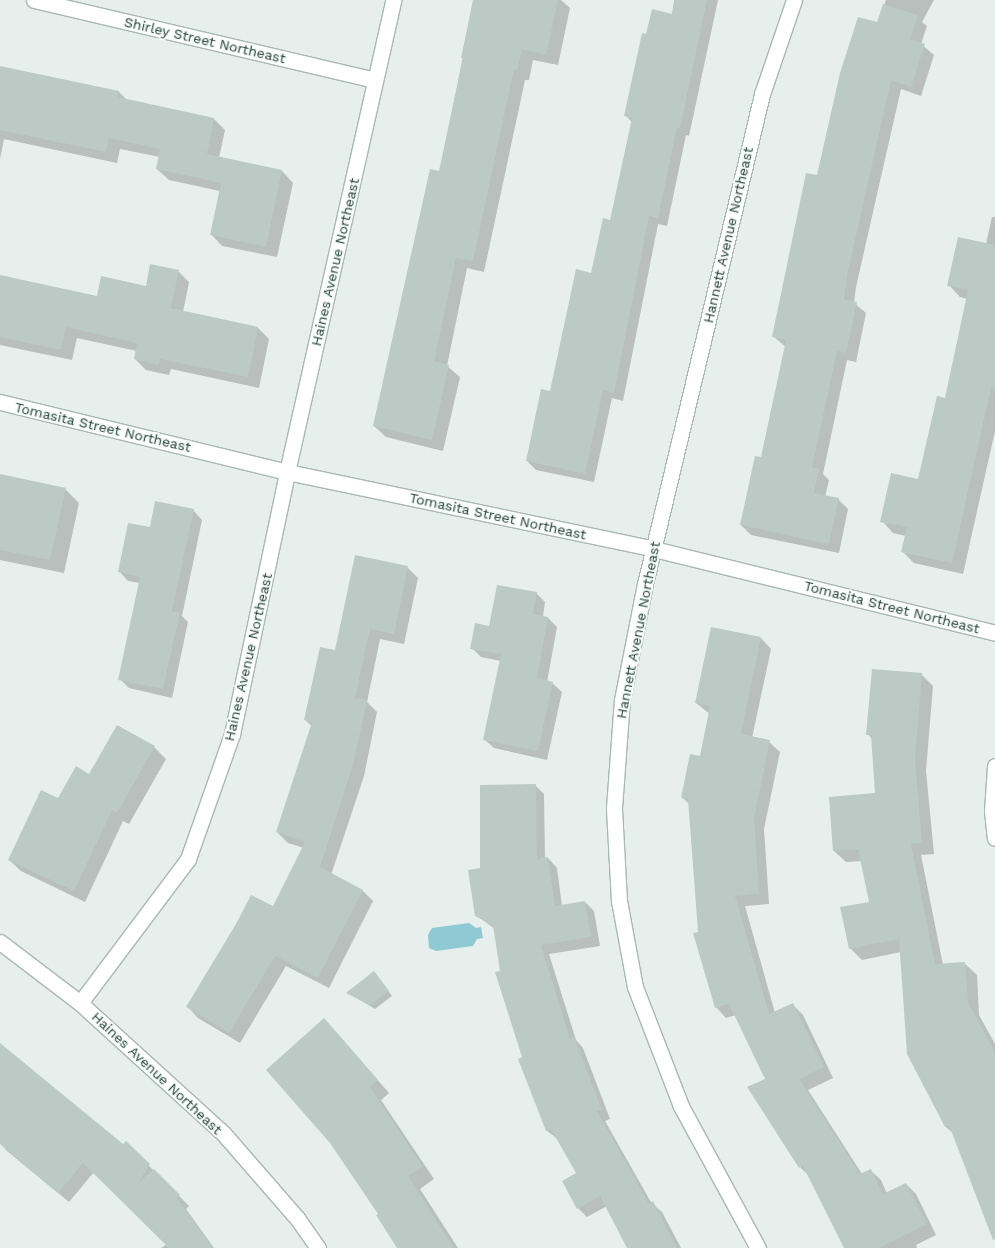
<!DOCTYPE html>
<style>
body{margin:0}
#map{position:relative;width:995px;height:1248px;overflow:hidden;background:#e6efeb;font-family:"Work Sans",sans-serif}
div>[style]{position:absolute}
.water>*{inset:0;background:#8ec9d4}
.shadow>*{inset:0;background:#0003}
.building>*{inset:0;background:#bbcac4}
.roads{filter:drop-shadow(1px 0 #a8b8b2) drop-shadow(-1px 0 #a8b8b2) drop-shadow(0 1px #a8b8b2) drop-shadow(0 -1px #a8b8b2)}
.minor>*{height:15px;margin:-7.5px;padding:0 7.5px;transform-origin:7.5px;border-radius:7.5px;background:#fff}
span{translate:-50% -50%;white-space:nowrap;text-align:center;line-height:1.15;-webkit-text-stroke:4px #f7fbf9;paint-order:stroke}
.street-label{font-size:14px;color:#24423a}
</style>
<div id="map">
<div class="water">
<i style="clip-path:polygon(469px 923px,476px 928px,481px 927px,483px 938px,477px 939px,473px 946px,436px 951px,429px 948px,428px 935px,432px 928px)"></i>
</div>
<div class="shadow">
<i style="clip-path:polygon(474px 0,561px 0,570px 8px,558px 65px,533px 60px,529px 80px,525px 80px,484px 272px,467px 268px,447px 366px,460px 377px,443px 451px,386px 437px,374px 426px,440px 173px)"></i>
<i style="clip-path:polygon(676px 0,718px 0,689px 136px,686px 135px,667px 226px,658px 224px,623px 401px,612px 398px,594px 482px,536px 470px,527px 461px,611px 221px,632px 122px,625px 115px,647px 36px,672px 15px)"></i>
<i style="clip-path:polygon(886px 0,934px 0,922px 22px,927px 26px,921px 44px,934px 55px,921px 96px,901px 89px,856px 287px,854px 303px,866px 313px,856px 362px,847px 360px,823px 474px,829px 480px,825px 497px,838px 499px,848px 509px,839px 553px,751px 535px,741px 525px,762px 458px,786px 347px,774px 337px,818px 177px)"></i>
<i style="clip-path:polygon(0 67px,119px 92px,127px 100px,214px 119px,225px 130px,219px 158px,282px 171px,293px 183px,277px 257px,222px 246px,211px 234px,220px 191px,169px 180px,157px 169px,160px 157px,120px 149px,117px 163px,4px 139px,0 159px)"></i>
<i style="clip-path:polygon(992px 217px,995px 217px,995px 431px,963px 574px,914px 563px,903px 552px,906px 536px,893px 533px,882px 521px,919px 481px,946px 399px,967px 299px,960px 297px,949px 285px,986px 244px)"></i>
<i style="clip-path:polygon(178px 271px,189px 282px,183px 312px,258px 328px,269px 339px,259px 388px,171px 369px,169px 375px,146px 370px,135px 359px,137px 351px,77px 338px,72px 360px,0 345px,0 277px,98px 297px,147px 287px)"></i>
<i style="clip-path:polygon(0 475px,65px 489px,79px 503px,64px 573px,0 560px)"></i>
<i style="clip-path:polygon(193px 510px,202px 520px,182px 616px,188px 622px,172px 698px,129px 688px,120px 679px,140px 583px,128px 581px,119px 571px,151px 529px)"></i>
<i style="clip-path:polygon(407px 567px,418px 578px,404px 644px,380px 639px,367px 702px,377px 712px,364px 776px,331px 875px,363px 891px,373px 901px,329px 988px,286px 966px,240px 1043px,198px 1018px,188px 1007px,274px 908px,304px 848px,288px 843px,277px 832px,312px 726px,305px 720px,336px 652px)"></i>
<i style="clip-path:polygon(536px 593px,545px 602px,543px 617px,548px 618px,557px 627px,547px 682px,552px 683px,562px 692px,547px 760px,494px 748px,484px 739px,501px 661px,481px 657px,472px 648px,490px 627px)"></i>
<i style="clip-path:polygon(761px 638px,771px 649px,752px 738px,769px 742px,780px 752px,764px 829px,769px 904px,745px 906px,775px 1013px,792px 1004px,803px 1015px,833px 1078px,808px 1090px,862px 1174px,870px 1170px,881px 1180px,887px 1194px,906px 1184px,916px 1194px,936px 1235px,916px 1245px,917px 1248px,845px 1248px,810px 1177px,800px 1167px,766px 1079px,736px 1015px,726px 1018px,716px 1007px,699px 933px,690px 805px,682px 797px,701px 758px,710px 714px,696px 703px)"></i>
<i style="clip-path:polygon(921px 674px,933px 686px,926px 771px,934px 854px,921px 855px,943px 965px,965px 964px,977px 975px,979px 1015px,995px 1044px,995px 1223px,954px 1134px,946px 1127px,901px 952px,862px 960px,850px 948px,870px 903px,862px 861px,846px 862px,834px 851px,877px 794px,872px 739px,868px 734px)"></i>
<i style="clip-path:polygon(154px 747px,166px 759px,129px 824px,123px 821px,85px 902px,21px 871px,9px 860px,58px 799px,90px 776px)"></i>
<i style="clip-path:polygon(535px 785px,544px 794px,545px 859px,548px 858px,557px 868px,562px 906px,585px 902px,594px 911px,600px 946px,549px 954px,576px 1040px,583px 1048px,610px 1119px,605px 1121px,652px 1204px,662px 1212px,681px 1248px,629px 1248px,607px 1206px,587px 1217px,578px 1208px,577px 1174px,558px 1139px,547px 1131px,523px 1058px,501px 971px,495px 929px,476px 915px,481px 869px)"></i>
<i style="clip-path:polygon(378px 977px,392px 996px,375px 1009px,348px 993px)"></i>
<i style="clip-path:polygon(336px 1032px,389px 1093px,381px 1100px,434px 1179px,420px 1189px,458px 1248px,398px 1248px,380px 1214px)"></i>
<i style="clip-path:polygon(0 1045px,123px 1146px,126px 1143px,189px 1206px,186px 1209px,214px 1248px,161px 1248px,167px 1244px,94px 1172px,69px 1202px,7px 1151px,0 1143px)"></i>
</div>
<div class="building">
<i style="clip-path:polygon(473px 0,558px 0,546px 55px,522px 49px,517px 70px,514px 69px,473px 261px,456px 258px,434px 361px,449px 365px,432px 440px,373px 426px,430px 169px,439px 171px,463px 58px,461px 58px)"></i>
<i style="clip-path:polygon(674px 0,707px 0,680px 128px,677px 127px,658px 218px,649px 216px,614px 393px,603px 390px,585px 474px,526px 461px,541px 389px,550px 391px,576px 269px,591px 273px,603px 218px,610px 220px,632px 118px,624px 116px,642px 33px,646px 34px,652px 9px,672px 14px)"></i>
<i style="clip-path:polygon(883px 4px,918px 15px,910px 39px,925px 44px,911px 87px,891px 80px,847px 276px,844px 299px,857px 302px,846px 353px,837px 351px,812px 468px,819px 469px,814px 493px,839px 498px,829px 544px,740px 525px,755px 456px,761px 457px,786px 340px,772px 337px,806px 173px,817px 175px,840px 73px,858px 17px,877px 22px)"></i>
<i style="clip-path:polygon(0 66px,119px 91px,118px 97px,214px 118px,207px 154px,282px 170px,266px 247px,210px 235px,221px 183px,156px 169px,160px 149px,109px 138px,106px 152px,0 130px)"></i>
<i style="clip-path:polygon(958px 237px,995px 245px,995px 389px,991px 388px,952px 563px,901px 552px,907px 527px,880px 522px,891px 473px,918px 479px,937px 396px,945px 398px,968px 290px,947px 286px)"></i>
<i style="clip-path:polygon(150px 264px,179px 270px,171px 308px,258px 327px,248px 377px,160px 359px,159px 365px,134px 359px,137px 343px,66px 327px,61px 350px,0 337px,0 275px,97px 296px,101px 276px,146px 286px)"></i>
<i style="clip-path:polygon(0 474px,66px 488px,50px 560px,0 550px)"></i>
<i style="clip-path:polygon(155px 501px,194px 509px,172px 611px,180px 612px,163px 689px,118px 680px,140px 577px,118px 572px,128px 523px,150px 527px)"></i>
<i style="clip-path:polygon(355px 555px,408px 566px,394px 634px,370px 629px,355px 698px,367px 700px,353px 765px,320px 867px,363px 890px,318px 978px,275px 956px,229px 1033px,186px 1007px,236px 924px,251px 895px,273px 906px,305px 842px,276px 832px,312px 722px,304px 720px,320px 647px,335px 650px)"></i>
<i style="clip-path:polygon(497px 585px,537px 592px,533px 614px,548px 617px,537px 678px,553px 682px,538px 751px,483px 740px,501px 654px,470px 649px,475px 623px,489px 626px)"></i>
<i style="clip-path:polygon(711px 627px,761px 637px,741px 734px,770px 740px,754px 818px,759px 894px,735px 896px,769px 1014px,793px 1003px,824px 1067px,799px 1079px,860px 1174px,871px 1169px,883px 1194px,906px 1183px,927px 1224px,879px 1248px,844px 1248px,803px 1166px,799px 1168px,747px 1087px,765px 1079px,729px 1004px,715px 1008px,693px 933px,698px 932px,688px 799px,681px 798px,690px 754px,700px 756px,710px 706px,695px 703px)"></i>
<i style="clip-path:polygon(872px 669px,922px 673px,915px 759px,922px 843px,911px 844px,935px 964px,965px 962px,968px 1002px,995px 1052px,995px 1239px,993px 1240px,949px 1125px,945px 1127px,907px 1054px,899px 939px,849px 949px,840px 907px,869px 902px,858px 849px,833px 851px,829px 797px,875px 793px,871px 735px,866px 735px)"></i>
<i style="clip-path:polygon(117px 725px,155px 746px,117px 813px,112px 810px,74px 891px,8px 860px,41px 790px,58px 798px,76px 766px,89px 774px)"></i>
<i style="clip-path:polygon(536px 784px,537px 859px,548px 857px,555px 906px,585px 901px,591px 937px,541px 945px,570px 1039px,574px 1037px,602px 1110px,597px 1111px,649px 1204px,653px 1201px,677px 1248px,627px 1248px,600px 1196px,577px 1209px,562px 1181px,576px 1173px,551px 1129px,546px 1131px,518px 1059px,522px 1057px,495px 972px,500px 971px,493px 925px,475px 916px,468px 870px,480px 868px,480px 785px)"></i>
<i style="clip-path:polygon(374px 971px,389px 991px,370px 1005px,346px 993px)"></i>
<i style="clip-path:polygon(324px 1018px,378px 1080px,370px 1087px,423px 1167px,408px 1176px,454px 1248px,397px 1248px,376px 1215px,378px 1214px,330px 1143px,266px 1070px)"></i>
<i style="clip-path:polygon(0 1043px,123px 1144px,126px 1141px,150px 1164px,139px 1182px,154px 1169px,180px 1195px,177px 1198px,213px 1248px,169px 1248px,83px 1163px,58px 1193px,0 1144px)"></i>
</div>
<div class="roads">
<div class="minor">
<i style="left:34px;top:0;width:350px;rotate:13.2deg"></i>
<i style="left:0;top:402px;width:295px;rotate:13.7deg"></i>
<i style="left:287px;top:472px;width:375px;rotate:11.8deg"></i>
<i style="left:654px;top:549px;width:351px;rotate:13.8deg"></i>
<i style="left:995px;top:766px;width:45px;rotate:93.8deg"></i>
<i style="left:992px;top:811px;width:27px;rotate:84deg"></i>
<i style="left:0;top:942px;width:101px;rotate:37.3deg"></i>
<i style="left:80px;top:1003px;width:193px;rotate:42.3deg"></i>
<i style="left:223px;top:1133px;width:113px;rotate:49deg"></i>
<i style="left:297px;top:1218px;width:37px;rotate:55deg"></i>
<i style="left:80px;top:1003px;width:180px;rotate:-53.1deg"></i>
<i style="left:188px;top:859px;width:133px;rotate:-70.6deg"></i>
<i style="left:232px;top:734px;width:268px;rotate:-78.1deg"></i>
<i style="left:287px;top:472px;width:484px;rotate:-77.3deg"></i>
<i style="left:758px;top:1248px;width:162px;rotate:-118.5deg"></i>
<i style="left:681px;top:1106px;width:128px;rotate:-111.1deg"></i>
<i style="left:635px;top:987px;width:87px;rotate:-100.5deg"></i>
<i style="left:619px;top:901px;width:93px;rotate:-93.1deg"></i>
<i style="left:614px;top:808px;width:108px;rotate:-85.8deg"></i>
<i style="left:622px;top:700px;width:118px;rotate:-78.8deg"></i>
<i style="left:645px;top:584px;width:504px;rotate:-76.57deg"></i>
<i style="left:762px;top:94px;width:99px;rotate:-71.2deg"></i>
</div>
</div>
<div class="street-label">
<span style="left:205px;top:40px;rotate:13deg">Shirley Street Northeast</span>
<span style="left:728px;top:235px;rotate:-77deg">Hannett Avenue Northeast</span>
<span style="left:335px;top:262px;rotate:-77deg">Haines Avenue Northeast</span>
<span style="left:103px;top:427px;rotate:13deg">Tomasita Street Northeast</span>
<span style="left:498px;top:516px;rotate:12deg">Tomasita Street Northeast</span>
<span style="left:892px;top:607px;rotate:14deg">Tomasita Street Northeast</span>
<span style="left:638px;top:630px;rotate:-79deg">Hannett Avenue Northeast</span>
<span style="left:248px;top:657px;rotate:-77deg">Haines Avenue Northeast</span>
<span style="left:157px;top:1073px;rotate:43deg">Haines Avenue Northeast</span>
</div>
</div>
